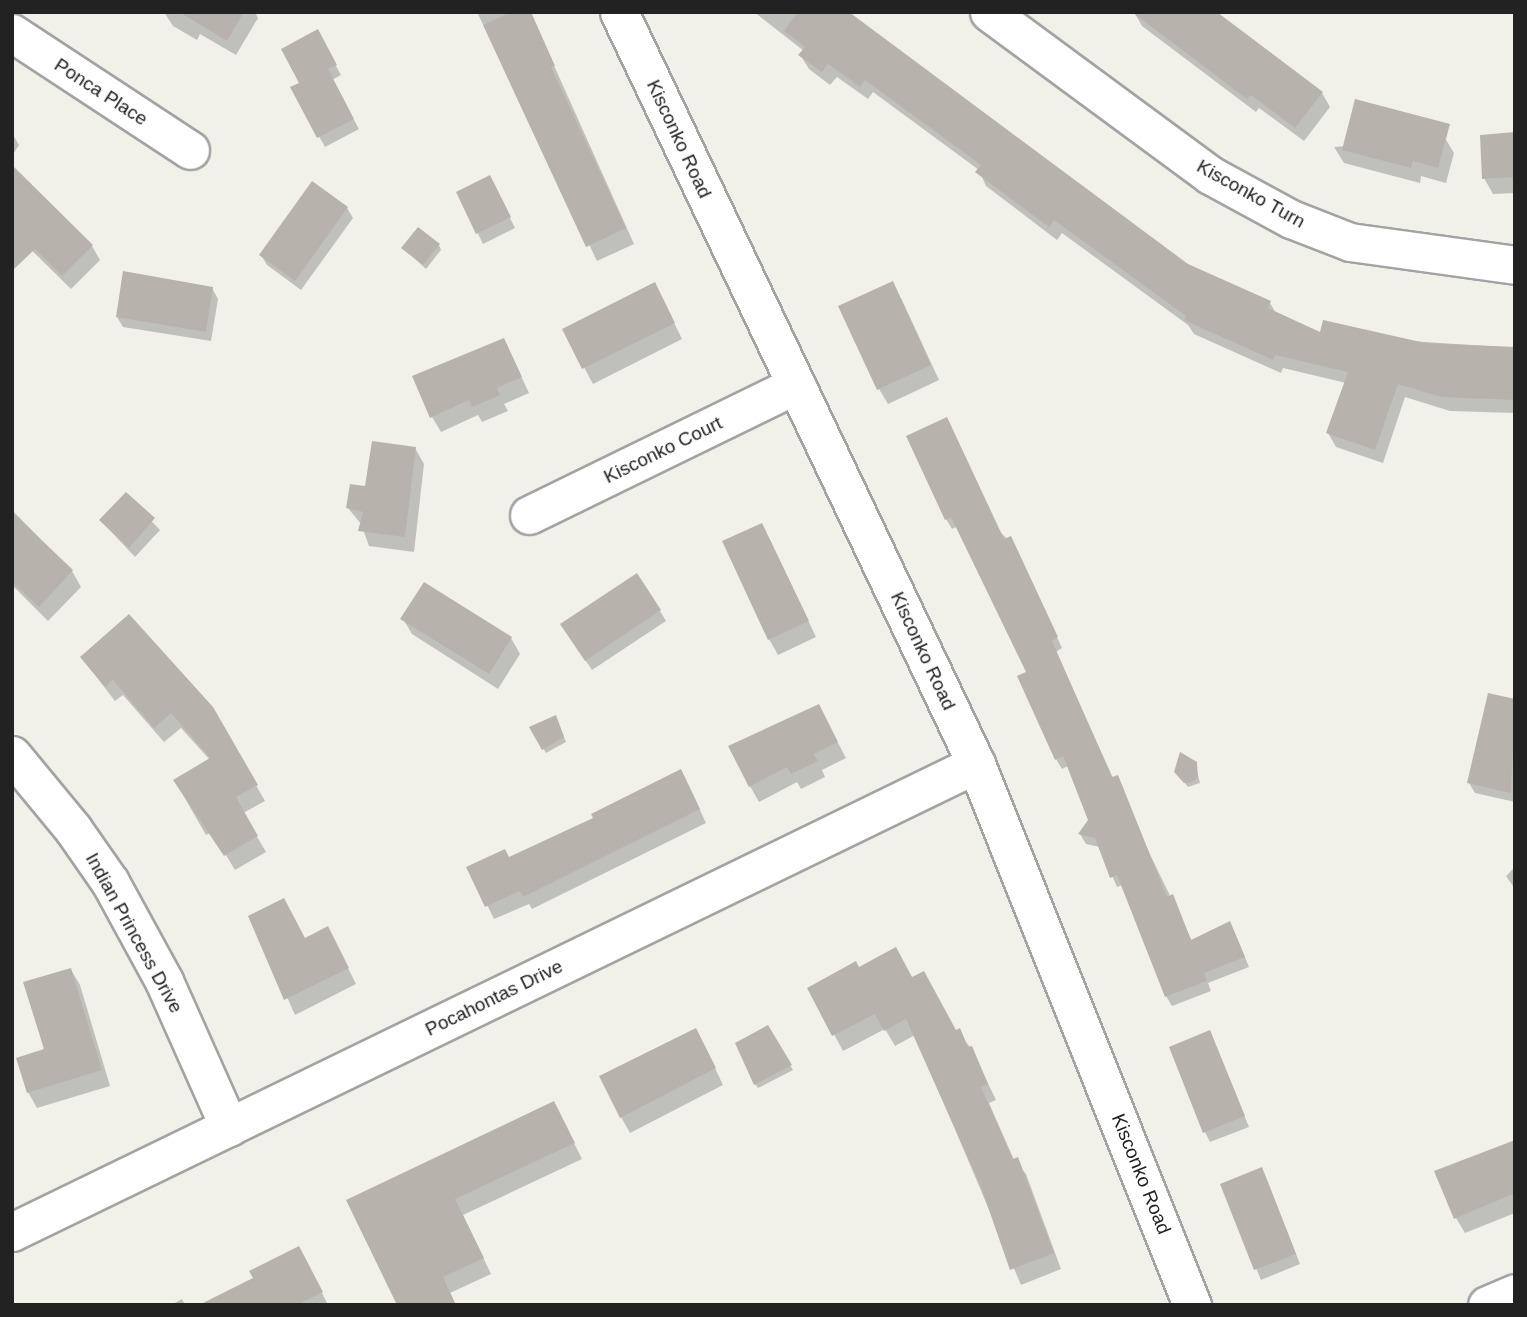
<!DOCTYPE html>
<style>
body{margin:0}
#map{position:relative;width:1527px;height:1317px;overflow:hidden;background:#f1f1e9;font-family:Arial,sans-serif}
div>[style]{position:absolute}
.shadow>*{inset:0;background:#0003}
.building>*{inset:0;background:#b7b3ac}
.roads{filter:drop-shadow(2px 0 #a3a3a3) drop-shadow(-2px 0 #a3a3a3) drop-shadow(0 2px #a3a3a3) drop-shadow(0 -2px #a3a3a3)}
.street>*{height:37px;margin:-18.5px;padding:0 18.5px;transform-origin:18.5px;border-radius:18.5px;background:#fff}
span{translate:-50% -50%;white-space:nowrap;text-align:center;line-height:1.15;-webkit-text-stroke:7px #fff;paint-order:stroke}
.street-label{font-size:19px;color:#222}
.frame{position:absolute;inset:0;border:14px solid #222;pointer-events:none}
</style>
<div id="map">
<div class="shadow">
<i style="clip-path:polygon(255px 12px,258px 18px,236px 55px,200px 34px,197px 40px,173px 26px,164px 12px)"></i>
<i style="clip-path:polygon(477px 12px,530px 12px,634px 244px,597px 261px)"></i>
<i style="clip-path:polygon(754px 12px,846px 12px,1187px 266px,1270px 303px,1277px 315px,1321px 335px,1515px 348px,1515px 413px,1450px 411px,1405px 397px,1383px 463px,1336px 447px,1328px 433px,1346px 383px,1283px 368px,1281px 373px,1194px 334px,1188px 325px,1062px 233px,1057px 240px,986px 186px,979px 170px,873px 92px,868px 99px,837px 77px,830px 85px,809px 69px,801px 56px,804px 51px)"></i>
<i style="clip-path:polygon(1134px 12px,1322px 93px,1330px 107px,1304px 141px,1259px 108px,1256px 112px,1142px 26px)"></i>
<i style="clip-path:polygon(317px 32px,341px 75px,332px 80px,359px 129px,325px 147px,292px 88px,301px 83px)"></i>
<i style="clip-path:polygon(12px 133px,19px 145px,12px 156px)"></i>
<i style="clip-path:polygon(1515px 134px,1515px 193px,1493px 194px,1484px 178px)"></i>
<i style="clip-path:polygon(1445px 138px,1454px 153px,1446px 183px,1421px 176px,1420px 183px,1344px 163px,1334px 147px)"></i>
<i style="clip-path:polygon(495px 188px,515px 228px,483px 244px,458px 193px)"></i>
<i style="clip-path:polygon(347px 208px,353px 218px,301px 290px,267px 265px,261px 255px)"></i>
<i style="clip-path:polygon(12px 231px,92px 246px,100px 260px,71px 289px)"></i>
<i style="clip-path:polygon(439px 245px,441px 250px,426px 269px,403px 248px)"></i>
<i style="clip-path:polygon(212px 288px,218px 299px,211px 341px,123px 327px,117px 317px)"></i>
<i style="clip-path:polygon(901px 298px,939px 380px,888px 404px,879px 389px)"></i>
<i style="clip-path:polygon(663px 300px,682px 339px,593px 384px,564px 330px)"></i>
<i style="clip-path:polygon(504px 340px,529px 393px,504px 404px,508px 411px,482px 422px,478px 415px,441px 432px,432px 417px)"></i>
<i style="clip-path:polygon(908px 437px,1016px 548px,1062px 648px,1056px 652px,1113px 778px,1192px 941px,1230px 923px,1235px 933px,1249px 967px,1208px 983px,1211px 991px,1172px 1006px,1166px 996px,1122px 885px,1117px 887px,1100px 847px,1086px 844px,1080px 834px,1090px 820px,1068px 766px,1062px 769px,1056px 759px,1029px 673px,958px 526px,952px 529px,946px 519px)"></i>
<i style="clip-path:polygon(415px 448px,424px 464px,414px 552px,369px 546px,361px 524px,348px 508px)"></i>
<i style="clip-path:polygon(126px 494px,160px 530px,135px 557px,101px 521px)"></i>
<i style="clip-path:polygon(12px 510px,72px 571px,81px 587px,48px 621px,12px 585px)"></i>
<i style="clip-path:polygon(770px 540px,816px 637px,778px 655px,769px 639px)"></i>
<i style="clip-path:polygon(660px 611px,666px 621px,592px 670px,568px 635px)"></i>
<i style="clip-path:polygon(403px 619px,511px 638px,520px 654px,498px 689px,412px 634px)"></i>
<i style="clip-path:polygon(82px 658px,212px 708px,265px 801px,243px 813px,266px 852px,235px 870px,212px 832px,206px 835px,175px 781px,210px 760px,181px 728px,164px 742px,123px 695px,115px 701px)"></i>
<i style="clip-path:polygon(1515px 701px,1515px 802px,1475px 793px,1469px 783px)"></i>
<i style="clip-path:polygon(558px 722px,566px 742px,546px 753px,531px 728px)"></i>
<i style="clip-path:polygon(827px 722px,846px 758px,822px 770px,825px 777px,801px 789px,797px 782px,759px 802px,750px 786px)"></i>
<i style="clip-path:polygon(1195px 764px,1200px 783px,1188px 787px,1179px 776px)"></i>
<i style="clip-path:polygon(688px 784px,706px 823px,532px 909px,529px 904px,494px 919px,469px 868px,509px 858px)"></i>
<i style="clip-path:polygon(1515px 867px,1515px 889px,1506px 876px)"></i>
<i style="clip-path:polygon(251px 916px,305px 939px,336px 944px,356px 984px,295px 1015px)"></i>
<i style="clip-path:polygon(859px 969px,912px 979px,971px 1048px,996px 1100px,989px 1103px,1014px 1160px,1026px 1174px,1061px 1269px,1021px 1285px,915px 1035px,895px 1046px,885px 1029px,843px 1051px,809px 988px)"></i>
<i style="clip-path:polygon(71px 970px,80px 985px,110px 1086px,37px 1108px,28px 1092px)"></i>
<i style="clip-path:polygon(767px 1027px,793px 1070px,758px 1088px,755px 1084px)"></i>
<i style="clip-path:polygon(1210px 1033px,1249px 1127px,1210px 1142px,1205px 1132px)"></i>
<i style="clip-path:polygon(704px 1045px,723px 1085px,630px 1133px,621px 1117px)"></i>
<i style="clip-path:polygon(562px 1119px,582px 1159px,463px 1215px,491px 1274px,450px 1293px,349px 1201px)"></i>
<i style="clip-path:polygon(1515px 1141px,1515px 1213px,1465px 1233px,1456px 1218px)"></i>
<i style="clip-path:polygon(1267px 1180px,1300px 1264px,1261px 1280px,1222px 1185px)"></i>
<i style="clip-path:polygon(306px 1261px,328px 1305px,203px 1305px)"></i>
<i style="clip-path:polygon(182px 1299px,185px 1305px,171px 1305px)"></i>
</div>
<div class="building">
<i style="clip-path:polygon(179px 12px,244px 12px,227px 41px)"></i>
<i style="clip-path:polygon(511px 12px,531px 12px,555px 66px,551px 67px,626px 228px,586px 247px,483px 25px)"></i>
<i style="clip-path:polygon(798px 12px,849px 12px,1188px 264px,1271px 301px,1268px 308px,1320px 332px,1323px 320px,1425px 343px,1515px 347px,1515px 400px,1441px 397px,1398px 384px,1375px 450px,1326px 433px,1348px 372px,1275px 355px,1273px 360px,1184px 320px,1186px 316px,1054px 220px,1049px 227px,975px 172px,981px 165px,865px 80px,860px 87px,828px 64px,822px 72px,798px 55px,805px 47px,784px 31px)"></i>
<i style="clip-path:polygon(1132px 12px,1217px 12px,1323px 92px,1295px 128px,1251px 95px,1247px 99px)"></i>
<i style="clip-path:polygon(318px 29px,337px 65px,328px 69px,354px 119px,317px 138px,290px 87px,299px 83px,281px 49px)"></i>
<i style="clip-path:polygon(1355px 99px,1450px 124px,1438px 168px,1413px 161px,1411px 168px,1342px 150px)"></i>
<i style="clip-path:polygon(1515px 132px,1515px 177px,1482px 179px,1480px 135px)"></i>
<i style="clip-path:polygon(12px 165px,93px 245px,62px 276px,35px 249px,12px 271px)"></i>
<i style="clip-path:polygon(490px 175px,511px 217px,476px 234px,456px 192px)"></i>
<i style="clip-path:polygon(312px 181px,348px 207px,295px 281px,259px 255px)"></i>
<i style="clip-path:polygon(418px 227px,440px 244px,423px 265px,401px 248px)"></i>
<i style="clip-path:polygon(123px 271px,213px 287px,206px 332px,116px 317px)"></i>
<i style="clip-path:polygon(893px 281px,931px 365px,877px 390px,838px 306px)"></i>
<i style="clip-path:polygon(655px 282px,675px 323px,582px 369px,562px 329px)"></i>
<i style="clip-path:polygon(504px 338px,522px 377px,497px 388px,500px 395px,472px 407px,469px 400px,430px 418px,412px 376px)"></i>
<i style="clip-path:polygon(947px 417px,1004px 539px,1011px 536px,1058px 637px,1052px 641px,1112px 777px,1118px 775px,1167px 897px,1173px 894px,1191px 940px,1230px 921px,1245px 957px,1204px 973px,1207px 981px,1165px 997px,1117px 875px,1110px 878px,1095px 838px,1078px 834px,1088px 820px,1063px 756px,1055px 760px,1017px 676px,1026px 672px,951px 517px,945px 520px,906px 436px)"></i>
<i style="clip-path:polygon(372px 441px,416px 447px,405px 537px,358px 531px,363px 512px,346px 508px,350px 484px,365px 486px)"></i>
<i style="clip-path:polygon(126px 492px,155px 518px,129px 548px,99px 520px)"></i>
<i style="clip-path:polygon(12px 512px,73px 570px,39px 607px,12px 582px)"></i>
<i style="clip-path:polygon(762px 523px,809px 621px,768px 640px,722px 541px)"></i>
<i style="clip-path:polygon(637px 573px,661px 610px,585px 661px,560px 624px)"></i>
<i style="clip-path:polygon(424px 582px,512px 637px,489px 674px,400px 619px)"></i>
<i style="clip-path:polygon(129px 614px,213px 707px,258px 785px,236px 797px,258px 836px,224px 856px,173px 780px,210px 758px,171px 713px,154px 728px,113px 680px,105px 687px,80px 657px)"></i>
<i style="clip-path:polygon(1488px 693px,1515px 699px,1511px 793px,1467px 783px)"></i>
<i style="clip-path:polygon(819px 704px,838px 742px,814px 754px,818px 761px,791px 774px,787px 767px,749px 787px,728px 746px)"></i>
<i style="clip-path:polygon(556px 715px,564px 737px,542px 750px,529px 727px)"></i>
<i style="clip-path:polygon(1180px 752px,1197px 762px,1198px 778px,1192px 782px,1184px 783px,1174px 772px)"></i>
<i style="clip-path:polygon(681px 769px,700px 809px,523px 897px,520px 891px,485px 907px,466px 867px,505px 849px,509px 857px,593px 818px,591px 814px)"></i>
<i style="clip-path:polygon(284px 898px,305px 938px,328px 926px,349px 968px,284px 1000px,248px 916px)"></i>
<i style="clip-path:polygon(896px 947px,912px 977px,924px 971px,956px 1030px,960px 1028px,968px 1047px,972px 1046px,988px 1084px,981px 1087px,1013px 1159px,1018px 1157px,1054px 1253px,1010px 1270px,981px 1187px,906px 1019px,884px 1031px,875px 1014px,832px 1036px,807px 988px,856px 961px,859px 967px)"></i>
<i style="clip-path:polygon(71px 968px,102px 1070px,27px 1093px,16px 1058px,44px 1049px,23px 982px)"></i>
<i style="clip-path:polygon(768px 1025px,792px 1065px,754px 1085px,735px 1043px)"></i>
<i style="clip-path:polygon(696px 1028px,716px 1068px,620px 1118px,599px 1076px)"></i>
<i style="clip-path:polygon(1210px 1030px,1245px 1116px,1203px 1133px,1169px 1047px)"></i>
<i style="clip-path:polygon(554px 1101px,575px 1143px,455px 1199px,484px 1258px,443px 1277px,456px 1305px,397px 1305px,346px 1200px)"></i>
<i style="clip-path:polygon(1515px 1140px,1515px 1193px,1454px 1219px,1434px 1171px)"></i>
<i style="clip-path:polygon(1262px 1167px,1296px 1254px,1254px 1270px,1220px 1184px)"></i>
<i style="clip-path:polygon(299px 1246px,323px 1292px,297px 1305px,199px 1305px,253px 1278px,249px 1271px)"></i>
</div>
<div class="roads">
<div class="street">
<i style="left:619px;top:12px;width:832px;rotate:64.6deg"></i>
<i style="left:976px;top:764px;width:583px;rotate:68.24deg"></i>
<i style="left:989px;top:12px;width:275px;rotate:36.4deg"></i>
<i style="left:1210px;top:175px;width:92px;rotate:28.5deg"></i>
<i style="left:1291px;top:219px;width:63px;rotate:21.3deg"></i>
<i style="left:1350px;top:242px;width:167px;rotate:7.9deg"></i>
<i style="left:12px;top:33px;width:213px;rotate:33.3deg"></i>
<i style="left:529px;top:515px;width:297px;rotate:-26deg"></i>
<i style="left:12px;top:755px;width:96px;rotate:50.5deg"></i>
<i style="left:73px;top:829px;width:65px;rotate:55.1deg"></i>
<i style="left:110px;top:882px;width:113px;rotate:61.4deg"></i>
<i style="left:164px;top:981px;width:160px;rotate:66deg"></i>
<i style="left:12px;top:1232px;width:1072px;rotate:-25.9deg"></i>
<i style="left:1487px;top:1305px;width:30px;rotate:-23deg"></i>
</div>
</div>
<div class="street-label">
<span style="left:101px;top:92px;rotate:33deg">Ponca Place</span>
<span style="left:679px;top:139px;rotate:65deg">Kisconko Road</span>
<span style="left:1251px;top:194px;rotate:29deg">Kisconko Turn</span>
<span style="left:663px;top:450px;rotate:-26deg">Kisconko Court</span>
<span style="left:923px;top:651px;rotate:65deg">Kisconko Road</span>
<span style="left:134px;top:933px;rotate:61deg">Indian Princess Drive</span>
<span style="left:494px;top:998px;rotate:-26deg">Pocahontas Drive</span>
<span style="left:1141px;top:1174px;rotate:68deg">Kisconko Road</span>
</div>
<div class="frame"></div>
</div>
